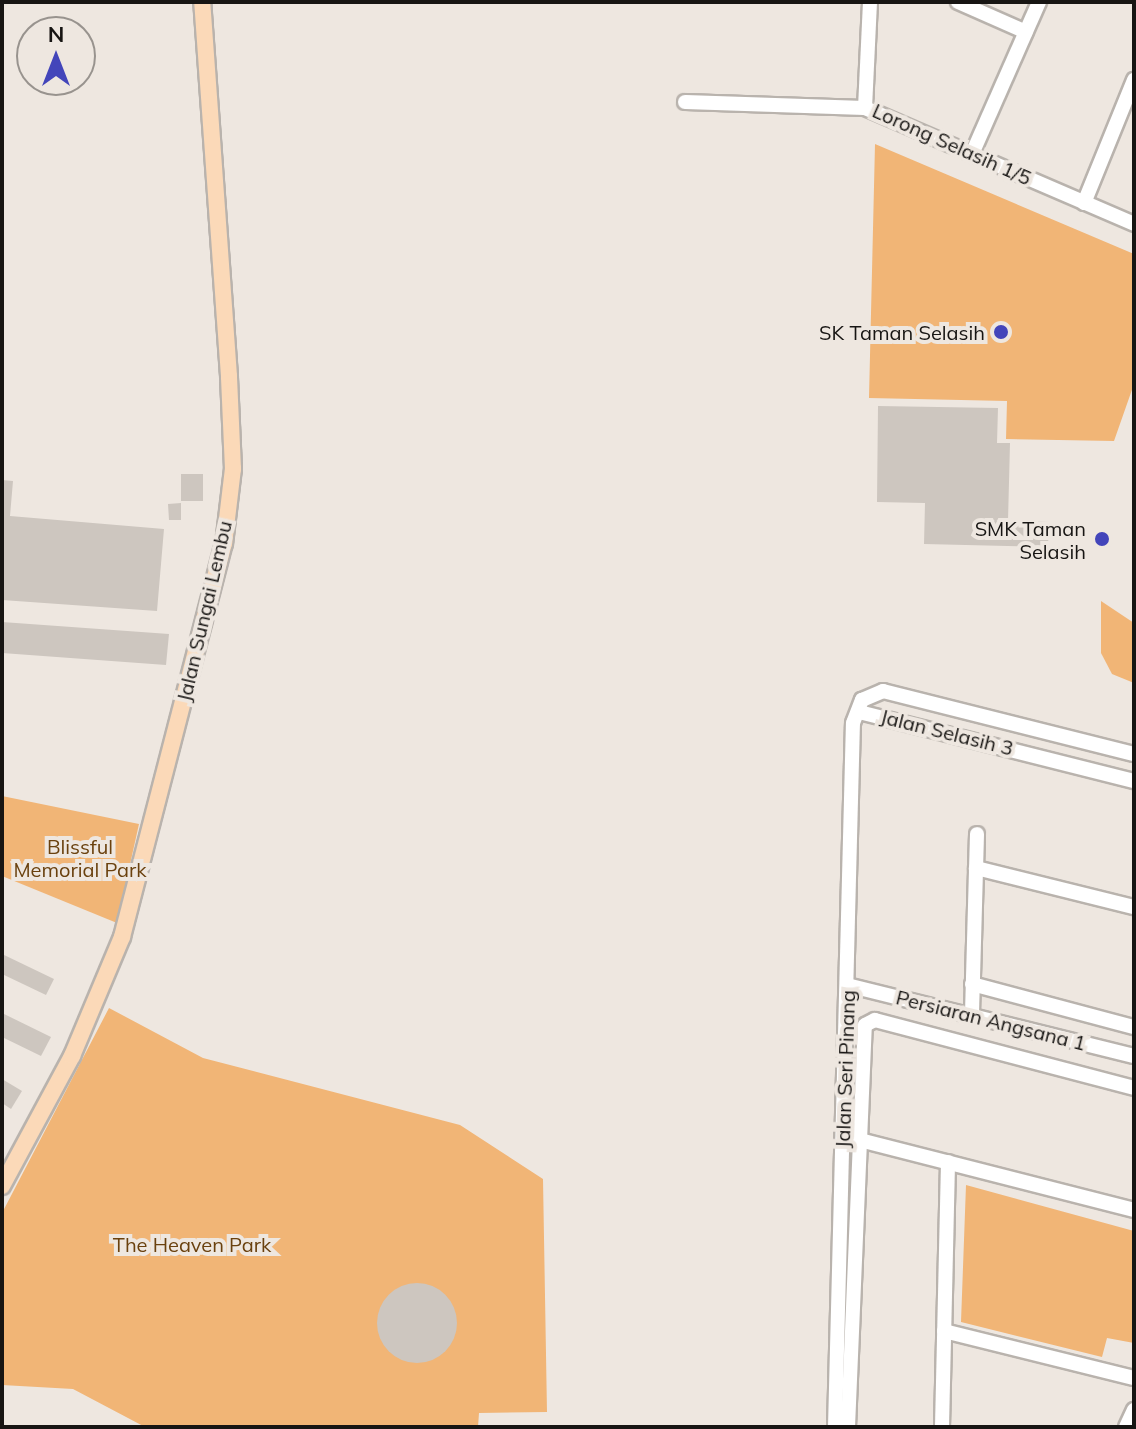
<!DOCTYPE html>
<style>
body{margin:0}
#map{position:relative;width:1136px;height:1429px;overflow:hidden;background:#eee7e0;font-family:Mulish,sans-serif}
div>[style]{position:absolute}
.green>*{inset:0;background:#f1b576}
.building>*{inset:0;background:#cdc6bf}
.round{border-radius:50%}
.roads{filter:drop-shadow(2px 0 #b9b3ad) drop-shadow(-2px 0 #b9b3ad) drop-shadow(0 2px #b9b3ad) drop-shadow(0 -2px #b9b3ad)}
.minor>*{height:14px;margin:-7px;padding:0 7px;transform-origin:7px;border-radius:7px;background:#fff}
.major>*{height:16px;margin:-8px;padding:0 8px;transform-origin:8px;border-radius:8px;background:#fbd9b8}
.dots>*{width:22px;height:22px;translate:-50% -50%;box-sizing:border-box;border:4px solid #eee7e0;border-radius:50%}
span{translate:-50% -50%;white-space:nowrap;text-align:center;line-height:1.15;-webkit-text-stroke:8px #eee7e0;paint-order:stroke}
.street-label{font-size:20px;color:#171513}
.poi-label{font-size:20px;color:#171513}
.right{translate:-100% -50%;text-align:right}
.park-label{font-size:20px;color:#6a410e}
.frame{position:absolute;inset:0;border:4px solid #171513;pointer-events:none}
.north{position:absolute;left:16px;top:16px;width:80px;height:80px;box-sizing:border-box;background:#eee7e0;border:2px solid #98938e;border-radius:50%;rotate:0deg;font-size:22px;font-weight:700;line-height:32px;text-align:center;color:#171513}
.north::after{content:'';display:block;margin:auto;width:28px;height:36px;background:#4345ba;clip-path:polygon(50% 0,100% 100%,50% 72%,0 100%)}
</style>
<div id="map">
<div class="green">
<i style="clip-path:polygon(875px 144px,1134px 254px,1134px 384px,1114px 441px,1006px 439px,1007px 401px,869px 398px)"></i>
<i style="clip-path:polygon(1101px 601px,1134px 623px,1134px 683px,1112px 674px,1101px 653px)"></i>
<i style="clip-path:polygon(2px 796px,139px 824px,117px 923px,2px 876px)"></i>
<i style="clip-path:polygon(109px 1008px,203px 1058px,460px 1125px,543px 1179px,547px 1412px,479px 1413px,478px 1427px,145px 1427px,73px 1389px,2px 1385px,2px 1213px)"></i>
<i style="clip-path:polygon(966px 1185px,1134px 1231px,1134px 1343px,1107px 1338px,1102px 1357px,961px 1322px)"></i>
</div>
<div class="building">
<i style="clip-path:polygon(878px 406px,998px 408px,997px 443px,1010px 443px,1008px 521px,1049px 522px,1048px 547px,924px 544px,925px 503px,877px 502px)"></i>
<i style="clip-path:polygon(181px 474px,203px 474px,203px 501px,181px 501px)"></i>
<i style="clip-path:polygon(2px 480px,13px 481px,10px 516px,164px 529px,157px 611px,2px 600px)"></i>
<i style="clip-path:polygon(181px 503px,181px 520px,169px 520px,168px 504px)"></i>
<i style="clip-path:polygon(2px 622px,169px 634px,166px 665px,2px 653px)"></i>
<i style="clip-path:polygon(2px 954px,54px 979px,46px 995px,2px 974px)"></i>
<i style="clip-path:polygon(2px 1013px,51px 1037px,41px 1056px,2px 1037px)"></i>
<i style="clip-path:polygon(2px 1079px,22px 1091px,11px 1109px,2px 1103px)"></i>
<i class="round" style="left:377px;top:1283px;width:80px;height:80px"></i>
</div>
<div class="roads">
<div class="minor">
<i style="left:958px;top:2px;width:74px;rotate:23.8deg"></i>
<i style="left:685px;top:102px;width:180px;rotate:1.9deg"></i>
<i style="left:865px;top:108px;width:293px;rotate:23.3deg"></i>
<i style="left:865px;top:108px;width:106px;rotate:-87.3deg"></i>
<i style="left:972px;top:154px;width:166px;rotate:-66.2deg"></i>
<i style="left:1084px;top:203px;width:133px;rotate:-67.9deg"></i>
<i style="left:859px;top:712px;width:284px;rotate:14.1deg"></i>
<i style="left:976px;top:868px;width:163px;rotate:13.9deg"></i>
<i style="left:972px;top:984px;width:168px;rotate:14.9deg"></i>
<i style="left:847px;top:985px;width:296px;rotate:13.9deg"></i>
<i style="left:972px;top:1013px;width:179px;rotate:-88.4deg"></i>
<i style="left:848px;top:1137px;width:295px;rotate:14.3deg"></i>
<i style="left:944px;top:1331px;width:196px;rotate:13.9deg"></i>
<i style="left:835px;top:1427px;width:704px;rotate:-88.54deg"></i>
<i style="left:853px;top:723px;width:25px;rotate:-69deg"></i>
<i style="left:862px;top:700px;width:23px;rotate:-23deg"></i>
<i style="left:883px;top:691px;width:259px;rotate:14.1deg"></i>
<i style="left:848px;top:1427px;width:402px;rotate:-87.6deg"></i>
<i style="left:865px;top:1025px;width:11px;rotate:-27deg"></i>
<i style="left:875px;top:1020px;width:268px;rotate:14.7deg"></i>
<i style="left:942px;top:1427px;width:265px;rotate:-88.7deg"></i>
<i style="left:1126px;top:1427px;width:19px;rotate:-65deg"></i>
</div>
<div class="major">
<i style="left:2px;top:1186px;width:148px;rotate:-61.7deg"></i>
<i style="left:72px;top:1056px;width:129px;rotate:-67.2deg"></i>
<i style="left:122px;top:937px;width:406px;rotate:-75.5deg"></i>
<i style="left:224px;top:544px;width:76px;rotate:-83.2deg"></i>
<i style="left:233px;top:469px;width:93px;rotate:-92.5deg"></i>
<i style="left:229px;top:376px;width:375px;rotate:-94.1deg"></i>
</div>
</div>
<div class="dots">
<i style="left:1001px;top:332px;background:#4345ba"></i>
<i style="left:1102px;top:539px;background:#4345ba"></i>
</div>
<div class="street-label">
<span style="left:952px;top:144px;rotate:24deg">Lorong Selasih 1/5</span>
<span style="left:204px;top:611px;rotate:-77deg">Jalan Sungai Lembu</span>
<span style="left:947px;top:732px;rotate:14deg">Jalan Selasih 3</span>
<span style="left:991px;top:1020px;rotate:14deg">Persiaran Angsana 1</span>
<span style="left:845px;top:1069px;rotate:-88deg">Jalan Seri Pinang</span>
</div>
<div class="poi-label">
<span class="right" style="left:985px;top:332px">SK Taman Selasih</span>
<span class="right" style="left:1086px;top:540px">SMK Taman<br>Selasih</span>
</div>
<div class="park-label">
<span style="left:80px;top:858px">Blissful<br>Memorial Park</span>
<span style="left:192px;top:1244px">The Heaven Park</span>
</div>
<div class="frame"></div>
<div class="north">N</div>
</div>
